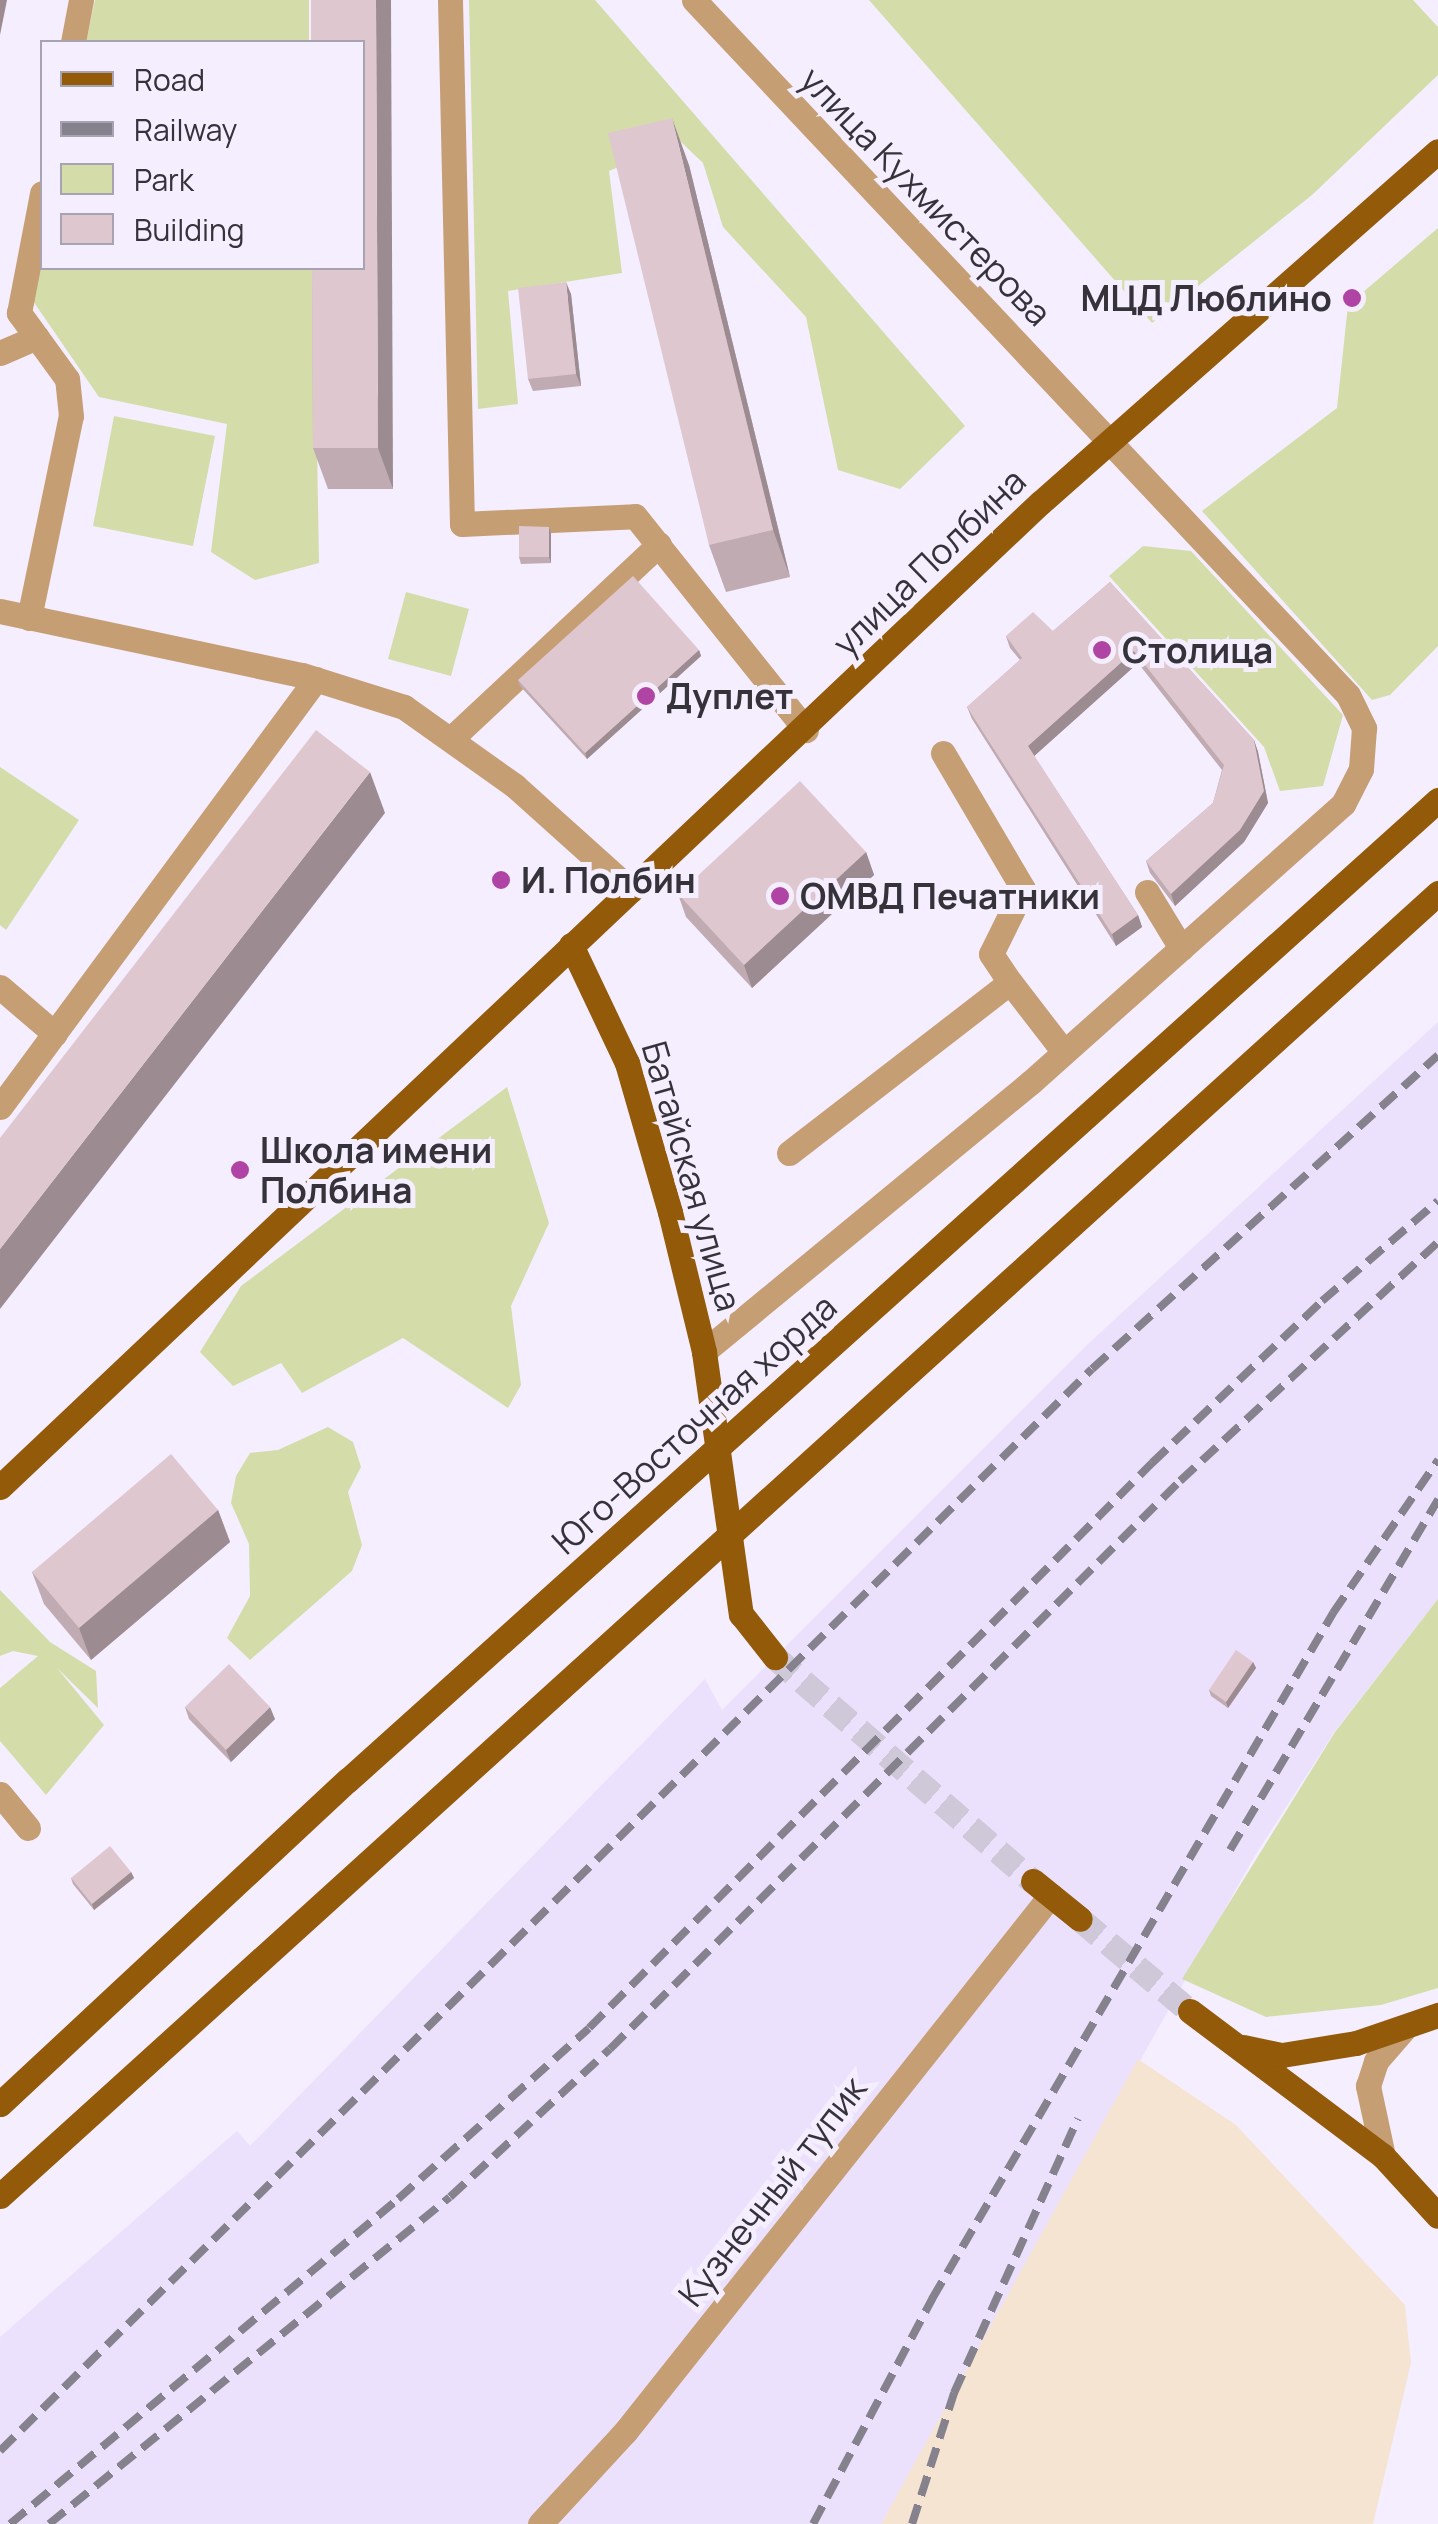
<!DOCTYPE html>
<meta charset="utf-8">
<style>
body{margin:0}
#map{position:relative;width:1438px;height:2524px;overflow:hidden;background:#f4eeff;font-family:Manrope,sans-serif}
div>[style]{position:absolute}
.built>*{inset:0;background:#ebe1fd}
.industrial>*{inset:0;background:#f6e4d3}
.green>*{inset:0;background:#d4dda9}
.major-tunnel>*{height:25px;margin-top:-12.5px;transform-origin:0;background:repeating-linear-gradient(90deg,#cec8d8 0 25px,transparent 0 37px)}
.minor>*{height:25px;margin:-12.5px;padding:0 12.5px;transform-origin:12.5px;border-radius:12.5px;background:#c69e74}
.major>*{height:25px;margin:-12.5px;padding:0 12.5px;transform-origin:12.5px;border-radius:12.5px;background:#925a09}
.rail>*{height:8px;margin-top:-4px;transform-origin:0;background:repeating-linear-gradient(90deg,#86828d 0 20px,transparent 0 30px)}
.wall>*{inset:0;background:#c0abb2}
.shaded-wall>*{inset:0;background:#9c8b91}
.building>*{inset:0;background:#dfc7cf}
.dots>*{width:28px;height:28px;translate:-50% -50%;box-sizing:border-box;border:5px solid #f4eeff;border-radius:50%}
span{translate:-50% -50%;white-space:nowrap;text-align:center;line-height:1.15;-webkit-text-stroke:10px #f4eeff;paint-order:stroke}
.street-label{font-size:35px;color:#35323a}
.poi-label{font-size:35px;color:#35323a;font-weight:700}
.right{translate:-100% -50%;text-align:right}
.left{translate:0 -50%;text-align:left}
.legend{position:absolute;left:40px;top:40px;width:325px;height:230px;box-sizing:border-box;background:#f4eeff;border:2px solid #a8a3b0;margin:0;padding:12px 18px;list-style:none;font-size:30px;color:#35323a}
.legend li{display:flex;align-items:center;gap:20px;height:50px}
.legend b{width:50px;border:2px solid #a8a3b0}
</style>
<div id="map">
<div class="built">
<i style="clip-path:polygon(1438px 1022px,1438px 1599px,1335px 1731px,1254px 1857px,881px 2524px,0 2524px,0 2337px,237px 2131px,250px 2146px,705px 1679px,722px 1710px,1088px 1344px)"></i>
</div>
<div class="industrial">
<i style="clip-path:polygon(1138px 2059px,1236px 2125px,1405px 2305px,1411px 2363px,1373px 2524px,881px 2524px)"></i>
</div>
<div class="green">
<i style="clip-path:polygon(95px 0,309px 0,309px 42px,86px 42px)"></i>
<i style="clip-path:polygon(469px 0,595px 0,965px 426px,900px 489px,838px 470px,806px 317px,723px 227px,703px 163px,680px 141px,609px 171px,622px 273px,508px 291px,518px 404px,478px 409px)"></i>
<i style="clip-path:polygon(869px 0,1413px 0,1438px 27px,1438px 75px,1312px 195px,1152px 323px)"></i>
<i style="clip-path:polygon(1438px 228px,1438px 646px,1390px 695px,1372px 700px,1202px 511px,1337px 408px,1348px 305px)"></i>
<i style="clip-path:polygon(42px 253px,42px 268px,314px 268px,319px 563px,255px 580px,211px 552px,227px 424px,99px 397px,33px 301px)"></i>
<i style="clip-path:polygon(114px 416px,215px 436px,193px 546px,93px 526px)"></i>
<i style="clip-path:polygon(1143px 546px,1191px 551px,1343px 715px,1323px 786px,1280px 791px,1264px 747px,1109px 576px)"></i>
<i style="clip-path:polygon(406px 592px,469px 609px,451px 676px,388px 659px)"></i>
<i style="clip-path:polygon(0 767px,79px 820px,6px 930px,0 925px)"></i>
<i style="clip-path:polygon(507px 1087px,549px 1223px,511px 1306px,521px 1385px,508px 1408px,403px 1338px,302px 1393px,281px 1363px,233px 1386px,200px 1352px,241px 1286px)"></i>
<i style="clip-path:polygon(328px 1427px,353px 1442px,361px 1467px,348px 1492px,362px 1545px,352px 1571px,250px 1660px,227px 1638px,250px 1596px,249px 1544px,231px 1503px,236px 1476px,250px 1453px,278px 1450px)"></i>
<i style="clip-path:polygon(0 1590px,50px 1642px,96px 1671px,98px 1708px,57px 1668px,104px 1725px,46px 1795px,0 1741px,0 1688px,38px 1656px,13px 1651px,0 1656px)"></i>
<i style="clip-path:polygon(1438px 1599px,1438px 1988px,1381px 2005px,1266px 2017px,1182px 1979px,1335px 1732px)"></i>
</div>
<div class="major-tunnel">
<i style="left:775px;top:1657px;width:342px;rotate:41deg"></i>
<i style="left:1080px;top:1919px;width:143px;rotate:39.9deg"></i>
</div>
<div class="minor">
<i style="left:450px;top:0;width:524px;rotate:88.69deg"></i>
<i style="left:462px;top:524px;width:173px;rotate:-2.6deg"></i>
<i style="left:635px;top:516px;width:274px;rotate:51.4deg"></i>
<i style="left:694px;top:0;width:954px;rotate:46.74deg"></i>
<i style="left:1348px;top:695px;width:37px;rotate:64deg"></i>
<i style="left:1364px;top:728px;width:41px;rotate:94.2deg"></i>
<i style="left:1361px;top:769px;width:39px;rotate:117deg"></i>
<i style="left:1343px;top:804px;width:418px;rotate:138.3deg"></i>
<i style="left:1031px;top:1082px;width:424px;rotate:140.5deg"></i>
<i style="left:73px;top:42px;width:43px;rotate:-79.2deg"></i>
<i style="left:0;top:353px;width:40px;rotate:-23.4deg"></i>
<i style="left:0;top:611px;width:309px;rotate:12deg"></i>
<i style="left:302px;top:675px;width:107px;rotate:17.4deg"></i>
<i style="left:404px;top:707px;width:136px;rotate:35.4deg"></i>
<i style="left:515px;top:786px;width:156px;rotate:41.9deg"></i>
<i style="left:29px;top:618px;width:206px;rotate:-78.3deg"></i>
<i style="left:71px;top:416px;width:37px;rotate:-96deg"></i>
<i style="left:67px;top:379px;width:82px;rotate:-126deg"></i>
<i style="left:19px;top:313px;width:122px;rotate:-79.1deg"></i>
<i style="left:453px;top:737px;width:282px;rotate:-43.1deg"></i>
<i style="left:943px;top:753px;width:158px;rotate:59.5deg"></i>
<i style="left:1023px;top:889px;width:72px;rotate:116.2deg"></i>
<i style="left:991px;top:954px;width:34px;rotate:56deg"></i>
<i style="left:1147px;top:892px;width:66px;rotate:58.7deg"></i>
<i style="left:0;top:987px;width:72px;rotate:40.5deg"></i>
<i style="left:0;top:1107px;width:532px;rotate:-53.56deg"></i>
<i style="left:789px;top:1153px;width:279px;rotate:-37.7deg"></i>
<i style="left:1010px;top:982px;width:88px;rotate:52.4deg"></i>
<i style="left:0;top:1794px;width:44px;rotate:50.5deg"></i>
<i style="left:1383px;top:2156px;width:72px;rotate:-102.1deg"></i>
<i style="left:1368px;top:2086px;width:26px;rotate:-72deg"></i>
<i style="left:1376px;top:2061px;width:41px;rotate:-48.9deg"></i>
<i style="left:540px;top:2524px;width:125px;rotate:-47.3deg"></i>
<i style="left:625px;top:2432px;width:685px;rotate:-51.58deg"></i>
</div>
<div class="major">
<i style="left:571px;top:945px;width:131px;rotate:64.6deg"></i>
<i style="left:627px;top:1063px;width:155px;rotate:73.9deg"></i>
<i style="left:670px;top:1212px;width:144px;rotate:76.3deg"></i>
<i style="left:704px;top:1352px;width:265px;rotate:82deg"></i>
<i style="left:741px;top:1614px;width:55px;rotate:51.7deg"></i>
<i style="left:0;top:1487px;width:1432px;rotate:-43.42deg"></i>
<i style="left:1040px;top:503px;width:531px;rotate:-41.49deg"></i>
<i style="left:1033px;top:1881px;width:60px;rotate:39deg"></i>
<i style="left:1190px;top:2011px;width:241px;rotate:36.9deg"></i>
<i style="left:1383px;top:2156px;width:81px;rotate:47.5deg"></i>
<i style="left:1243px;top:2047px;width:40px;rotate:12deg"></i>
<i style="left:1282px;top:2055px;width:75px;rotate:-9.2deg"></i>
<i style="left:1356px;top:2043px;width:87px;rotate:-18.9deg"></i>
<i style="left:0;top:2104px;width:475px;rotate:-43deg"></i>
<i style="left:348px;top:1780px;width:1466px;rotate:-41.96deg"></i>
<i style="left:0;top:2196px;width:1941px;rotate:-42.18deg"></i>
</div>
<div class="rail">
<i style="left:1230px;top:1850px;width:408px;rotate:-59.3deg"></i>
<i style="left:0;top:2451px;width:1537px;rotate:-44.74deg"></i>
<i style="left:1092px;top:1369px;width:467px;rotate:-42.2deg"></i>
<i style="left:10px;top:2524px;width:506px;rotate:-39.95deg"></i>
<i style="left:398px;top:2199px;width:256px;rotate:-41.8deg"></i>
<i style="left:589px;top:2028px;width:798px;rotate:-45.1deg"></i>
<i style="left:1152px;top:1463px;width:235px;rotate:-43.6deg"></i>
<i style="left:1322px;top:1301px;width:153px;rotate:-40.8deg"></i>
<i style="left:49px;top:2524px;width:517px;rotate:-39.2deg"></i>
<i style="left:450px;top:2197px;width:218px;rotate:-42.8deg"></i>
<i style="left:610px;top:2049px;width:805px;rotate:-44.9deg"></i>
<i style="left:1180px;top:1481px;width:352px;rotate:-42.8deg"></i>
<i style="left:813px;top:2524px;width:255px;rotate:-62.1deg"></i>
<i style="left:932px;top:2299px;width:795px;rotate:-59.69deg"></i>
<i style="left:1333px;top:1613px;width:186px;rotate:-55.5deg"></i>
<i style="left:912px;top:2524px;width:138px;rotate:-72.2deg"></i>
<i style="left:954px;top:2393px;width:301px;rotate:-65.7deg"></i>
</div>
<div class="wall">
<i style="clip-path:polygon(311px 0,393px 489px,328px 489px,313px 448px)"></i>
<i style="clip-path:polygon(689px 165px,790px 577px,726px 592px,709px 545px)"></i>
<i style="clip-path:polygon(571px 294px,581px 386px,533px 391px,528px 379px)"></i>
<i style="clip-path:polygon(549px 527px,551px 533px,551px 563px,521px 564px,519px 557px)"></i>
<i style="clip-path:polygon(1110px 582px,1254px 740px,1258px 752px,1268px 803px,1244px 842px,1175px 906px,1150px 873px,1146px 861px,1213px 803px,1222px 770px,1138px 663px,1034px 756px,1138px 915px,1142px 927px,1116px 946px,972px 719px,967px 707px,1020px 660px,1010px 648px,1006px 636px,1053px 631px)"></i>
<i style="clip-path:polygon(699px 650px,701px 656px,587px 759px,520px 686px,518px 680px)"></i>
<i style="clip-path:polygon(866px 852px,874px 875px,752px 988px,686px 917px,678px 894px)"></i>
<i style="clip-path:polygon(218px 1510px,230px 1542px,91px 1660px,44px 1604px,32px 1572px)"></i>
<i style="clip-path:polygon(1253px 1662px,1256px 1668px,1228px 1708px,1211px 1696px,1209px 1690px)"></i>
<i style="clip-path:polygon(185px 1707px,275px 1719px,231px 1762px,189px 1719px)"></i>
<i style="clip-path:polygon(131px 1872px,134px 1878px,94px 1910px,73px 1884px,71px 1878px)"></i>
</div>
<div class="shaded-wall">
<i style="clip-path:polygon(0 0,7px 0,0 35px)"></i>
<i style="clip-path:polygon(376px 0,391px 0,393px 489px,378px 448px)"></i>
<i style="clip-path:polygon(672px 118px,689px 165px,790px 577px,773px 530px)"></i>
<i style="clip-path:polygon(566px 282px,571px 294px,581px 386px,576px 374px)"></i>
<i style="clip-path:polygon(549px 527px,551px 533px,551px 563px,549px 557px)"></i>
<i style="clip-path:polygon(699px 650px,701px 656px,587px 759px,585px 753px)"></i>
<i style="clip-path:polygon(1134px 651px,1138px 663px,1032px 758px,1028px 746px)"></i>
<i style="clip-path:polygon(1254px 740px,1258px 752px,1268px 803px,1244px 842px,1175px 906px,1171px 894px)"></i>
<i style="clip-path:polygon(370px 772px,385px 813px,0 1309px,0 1249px)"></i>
<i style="clip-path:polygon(866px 852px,874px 875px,752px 988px,744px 965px)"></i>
<i style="clip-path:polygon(1138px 915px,1142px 927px,1116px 946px,1112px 934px)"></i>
<i style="clip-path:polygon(218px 1510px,230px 1542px,91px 1660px,79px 1628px)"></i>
<i style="clip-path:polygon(1253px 1662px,1256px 1668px,1228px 1708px,1226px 1702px)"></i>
<i style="clip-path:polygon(270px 1707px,275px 1719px,231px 1762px,226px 1750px)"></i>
<i style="clip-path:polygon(131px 1872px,134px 1878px,94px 1910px,92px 1904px)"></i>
</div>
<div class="building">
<i style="clip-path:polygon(311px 0,376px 0,378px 448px,313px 448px,312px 268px,362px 268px,362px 42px,311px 42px)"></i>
<i style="clip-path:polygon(672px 118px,773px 530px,709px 545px,608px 133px)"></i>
<i style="clip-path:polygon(566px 282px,576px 374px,528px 379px,518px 288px)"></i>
<i style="clip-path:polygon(519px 526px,549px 527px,549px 557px,519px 557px)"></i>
<i style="clip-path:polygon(633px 576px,699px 650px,585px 753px,518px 680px)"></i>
<i style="clip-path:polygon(1110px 582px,1254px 740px,1264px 791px,1240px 830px,1171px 894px,1146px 861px,1213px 803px,1224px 765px,1134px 651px,1028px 746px,1138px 915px,1112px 934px,967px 707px,1022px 658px,1006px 636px,1033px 612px,1053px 631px)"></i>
<i style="clip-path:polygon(316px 730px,370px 772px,0 1249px,0 1138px)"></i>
<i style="clip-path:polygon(800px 781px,866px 852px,744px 965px,678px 894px)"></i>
<i style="clip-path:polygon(171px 1454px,218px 1510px,79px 1628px,32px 1572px)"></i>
<i style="clip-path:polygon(1236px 1650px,1253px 1662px,1226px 1702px,1209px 1690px)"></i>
<i style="clip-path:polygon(229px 1664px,270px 1707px,226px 1750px,185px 1707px)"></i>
<i style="clip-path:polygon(110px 1846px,131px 1872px,92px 1904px,71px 1878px)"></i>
</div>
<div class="dots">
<i style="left:1352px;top:298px;background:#af44a5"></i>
<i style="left:1102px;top:650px;background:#af44a5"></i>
<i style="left:646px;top:696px;background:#af44a5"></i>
<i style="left:501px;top:880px;background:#af44a5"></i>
<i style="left:780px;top:896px;background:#af44a5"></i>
<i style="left:240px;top:1170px;background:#af44a5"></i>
</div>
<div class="street-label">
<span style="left:926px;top:196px;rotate:46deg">улица Кухмистерова</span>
<span style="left:929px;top:562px;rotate:-44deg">улица Полбина</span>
<span style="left:692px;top:1176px;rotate:74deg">Батайская улица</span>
<span style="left:694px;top:1424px;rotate:-42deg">Юго-Восточная хорда</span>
<span style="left:772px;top:2191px;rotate:-52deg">Кузнечный тупик</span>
</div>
<div class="poi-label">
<span class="right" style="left:1332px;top:298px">МЦД Люблино</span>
<span class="left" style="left:1122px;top:650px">Столица</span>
<span class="left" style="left:666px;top:696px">Дуплет</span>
<span class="left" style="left:521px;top:880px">И. Полбин</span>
<span class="left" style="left:800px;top:896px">ОМВД Печатники</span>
<span class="left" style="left:260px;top:1170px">Школа имени<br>Полбина</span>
</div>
<ul class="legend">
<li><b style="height:12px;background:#925a09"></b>Road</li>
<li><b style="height:12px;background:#86828d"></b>Railway</li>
<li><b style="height:28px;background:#d4dda9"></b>Park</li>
<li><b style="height:28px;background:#dfc7cf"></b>Building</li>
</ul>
</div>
